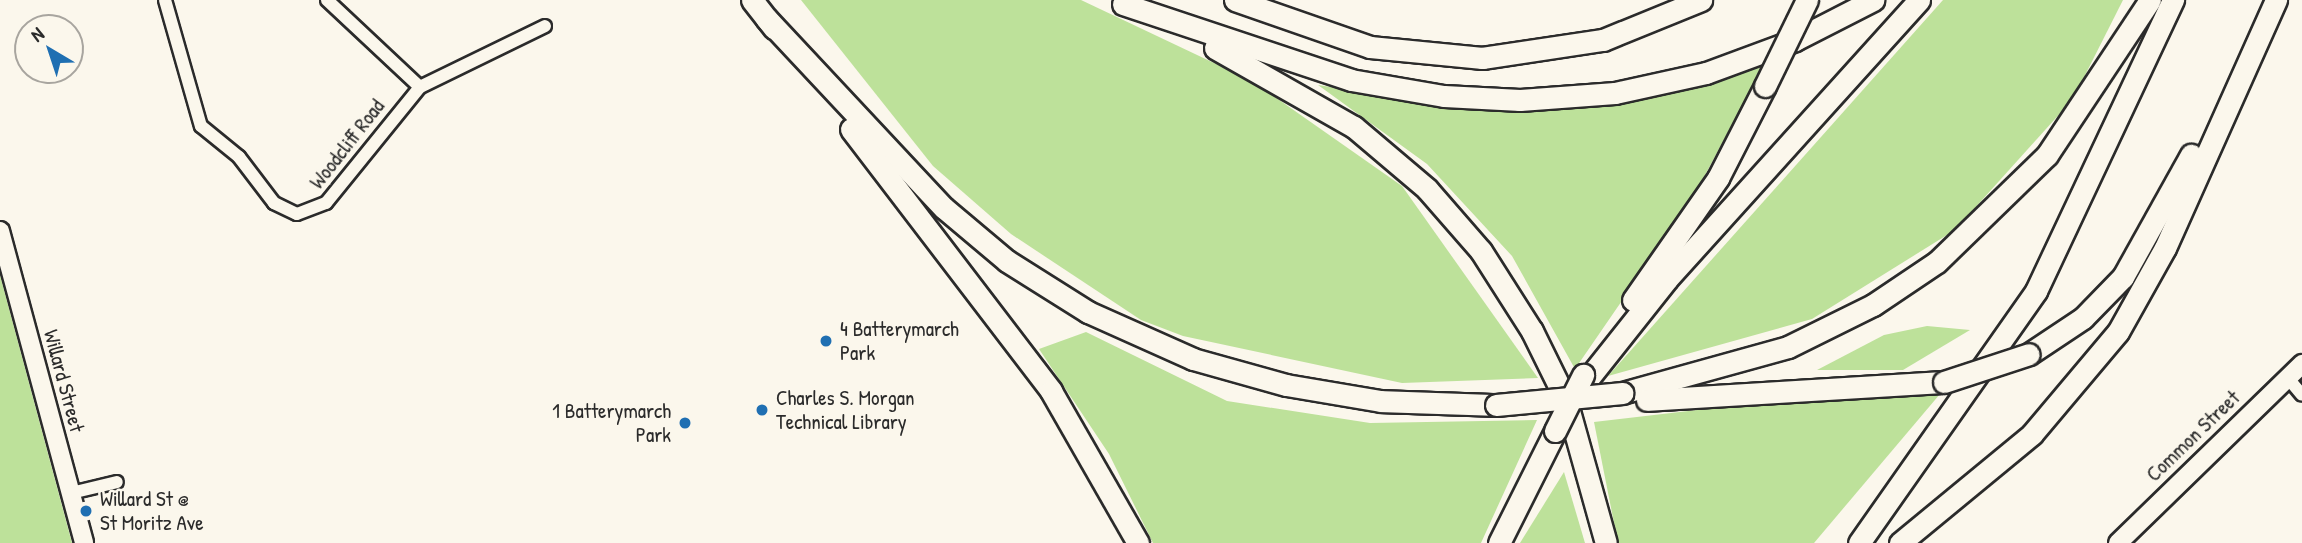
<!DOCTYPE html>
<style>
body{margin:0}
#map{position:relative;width:2302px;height:543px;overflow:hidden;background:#fbf7ec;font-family:"Patrick Hand",sans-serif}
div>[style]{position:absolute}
.green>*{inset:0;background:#bde19a}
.roads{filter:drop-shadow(2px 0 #2b2b2b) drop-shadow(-2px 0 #2b2b2b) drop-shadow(0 2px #2b2b2b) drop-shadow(0 -2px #2b2b2b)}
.street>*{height:12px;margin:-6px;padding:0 6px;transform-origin:6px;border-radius:6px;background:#fbf7ec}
.secondary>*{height:18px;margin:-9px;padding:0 9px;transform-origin:9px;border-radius:9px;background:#fbf7ec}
.highway>*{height:21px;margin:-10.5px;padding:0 10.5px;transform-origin:10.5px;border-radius:10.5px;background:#fbf7ec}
.bridges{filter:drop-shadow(2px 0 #2b2b2b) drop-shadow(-2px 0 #2b2b2b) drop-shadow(0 2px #2b2b2b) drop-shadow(0 -2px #2b2b2b)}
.highway-bridge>*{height:21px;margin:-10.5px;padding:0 10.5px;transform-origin:10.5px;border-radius:10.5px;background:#fbf7ec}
.dots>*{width:19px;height:19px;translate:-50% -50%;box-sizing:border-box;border:4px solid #fbf7ec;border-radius:50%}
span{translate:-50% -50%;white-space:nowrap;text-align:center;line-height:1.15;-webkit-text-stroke:5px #fbf7ec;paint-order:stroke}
.street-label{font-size:21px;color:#2b2b2b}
.poi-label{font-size:21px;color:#2b2b2b}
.left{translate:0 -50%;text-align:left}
.right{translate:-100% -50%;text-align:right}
.north{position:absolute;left:14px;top:14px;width:70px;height:70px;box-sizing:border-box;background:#fbf7ec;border:2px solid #a8a59f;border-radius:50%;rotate:321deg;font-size:19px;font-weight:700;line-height:28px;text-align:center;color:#2b2b2b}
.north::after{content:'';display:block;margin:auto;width:24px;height:32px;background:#1f6fb2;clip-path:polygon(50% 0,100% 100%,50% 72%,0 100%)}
</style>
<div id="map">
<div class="green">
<i style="clip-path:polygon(801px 0,1081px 0,1252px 81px,1402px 186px,1538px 378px,1402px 383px,1183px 336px,1141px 320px,1011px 234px,933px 166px)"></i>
<i style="clip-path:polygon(1943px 0,2123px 0,2073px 99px,1955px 230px,1812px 319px,1608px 376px)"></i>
<i style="clip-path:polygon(1763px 66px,1694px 196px,1575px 369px,1512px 256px,1427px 164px,1318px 85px,1481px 110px,1634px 102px)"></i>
<i style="clip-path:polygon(0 275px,72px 543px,0 543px)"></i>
<i style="clip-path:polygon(1927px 326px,1970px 330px,1903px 370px,1817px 370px,1884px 335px)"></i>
<i style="clip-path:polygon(1086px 332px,1227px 401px,1370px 423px,1537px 420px,1481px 543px,1153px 543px,1109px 454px,1039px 349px)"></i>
<i style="clip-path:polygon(1940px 394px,1814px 543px,1618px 543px,1594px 422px,1774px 401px)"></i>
<i style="clip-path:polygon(1564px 472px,1585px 543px,1520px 543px)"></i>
</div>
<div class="roads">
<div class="street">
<i style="left:165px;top:0;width:131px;rotate:74.1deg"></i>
<i style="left:201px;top:126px;width:49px;rotate:39.2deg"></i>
<i style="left:239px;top:157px;width:58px;rotate:52.7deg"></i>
<i style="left:274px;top:203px;width:25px;rotate:26deg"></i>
<i style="left:297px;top:214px;width:31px;rotate:-21deg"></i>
<i style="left:326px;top:203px;width:149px;rotate:-51deg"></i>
<i style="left:420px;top:87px;width:139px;rotate:-26deg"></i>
<i style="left:327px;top:0;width:127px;rotate:43.1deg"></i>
<i style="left:2287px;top:377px;width:23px;rotate:50deg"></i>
<i style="left:71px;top:493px;width:47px;rotate:-13.4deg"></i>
</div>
<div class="secondary">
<i style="left:0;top:231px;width:323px;rotate:74.9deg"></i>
<i style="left:2118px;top:543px;width:257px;rotate:-44.2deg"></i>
</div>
<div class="highway">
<i style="left:752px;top:0;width:36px;rotate:52deg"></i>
<i style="left:1235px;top:0;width:143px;rotate:19.2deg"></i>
<i style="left:1370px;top:47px;width:113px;rotate:5.6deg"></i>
<i style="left:1482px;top:58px;width:122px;rotate:-8.5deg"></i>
<i style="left:1603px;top:40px;width:106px;rotate:-22.2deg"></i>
<i style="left:1123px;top:4px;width:240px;rotate:18.4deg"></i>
<i style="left:1351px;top:80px;width:94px;rotate:9.8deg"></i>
<i style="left:1444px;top:96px;width:76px;rotate:3deg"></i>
<i style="left:1520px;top:100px;width:95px;rotate:-4.2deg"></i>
<i style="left:1615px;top:93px;width:93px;rotate:-12.4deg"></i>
<i style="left:1706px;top:73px;width:95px;rotate:-20.3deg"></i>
<i style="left:1795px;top:40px;width:88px;rotate:-27.1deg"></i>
<i style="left:766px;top:18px;width:260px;rotate:46.9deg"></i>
<i style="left:944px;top:208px;width:82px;rotate:40.1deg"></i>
<i style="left:1007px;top:261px;width:96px;rotate:32.2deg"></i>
<i style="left:1088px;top:312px;width:115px;rotate:24.1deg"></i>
<i style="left:1193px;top:359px;width:97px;rotate:15.6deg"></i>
<i style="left:1286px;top:385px;width:96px;rotate:9.6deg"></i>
<i style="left:1381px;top:401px;width:115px;rotate:2deg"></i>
<i style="left:1215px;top:48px;width:160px;rotate:29.6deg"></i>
<i style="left:1354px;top:127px;width:96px;rotate:40.3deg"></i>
<i style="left:1427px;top:189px;width:82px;rotate:48.9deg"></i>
<i style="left:1481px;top:251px;width:95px;rotate:57.5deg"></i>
<i style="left:1532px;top:331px;width:77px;rotate:63.8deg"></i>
<i style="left:1566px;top:400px;width:148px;rotate:74.4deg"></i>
<i style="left:851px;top:129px;width:330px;rotate:52.6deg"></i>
<i style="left:1051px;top:391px;width:175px;rotate:60.2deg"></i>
<i style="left:1633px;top:300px;width:149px;rotate:-55.1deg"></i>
<i style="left:1718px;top:178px;width:103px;rotate:-62.9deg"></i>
<i style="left:2029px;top:354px;width:65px;rotate:-33.7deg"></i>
<i style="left:2083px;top:318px;width:57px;rotate:-45.7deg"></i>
<i style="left:2123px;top:277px;width:140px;rotate:-60.9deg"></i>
<i style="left:1587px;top:380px;width:129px;rotate:-51.6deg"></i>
<i style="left:1667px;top:279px;width:376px;rotate:-47.9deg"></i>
<i style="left:1622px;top:393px;width:172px;rotate:-15.5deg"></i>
<i style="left:1788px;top:347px;width:95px;rotate:-26.3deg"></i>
<i style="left:1873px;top:305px;width:77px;rotate:-33.9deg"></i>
<i style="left:1937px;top:262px;width:153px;rotate:-44.2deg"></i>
<i style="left:2047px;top:155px;width:186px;rotate:-56.4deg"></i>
<i style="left:1647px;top:400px;width:298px;rotate:-3.5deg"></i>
<i style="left:1499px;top:543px;width:125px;rotate:-63.4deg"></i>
<i style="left:1859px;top:543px;width:308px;rotate:-54.9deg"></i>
<i style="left:2036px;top:291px;width:322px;rotate:-64.8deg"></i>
<i style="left:1900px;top:543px;width:171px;rotate:-39.5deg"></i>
<i style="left:2032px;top:434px;width:133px;rotate:-49.9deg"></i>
<i style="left:2118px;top:332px;width:96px;rotate:-60.8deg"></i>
<i style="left:2165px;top:248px;width:272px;rotate:-65.9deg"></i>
</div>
</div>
<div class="bridges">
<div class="highway-bridge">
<i style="left:1765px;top:86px;width:96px;rotate:-64deg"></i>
<i style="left:1944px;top:382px;width:89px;rotate:-18.2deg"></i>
<i style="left:1496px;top:405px;width:127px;rotate:-5.4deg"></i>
<i style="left:1555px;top:431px;width:63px;rotate:-63.4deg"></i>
</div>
</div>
<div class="dots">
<i style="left:826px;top:341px;background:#1f6fb2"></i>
<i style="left:762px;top:410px;background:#1f6fb2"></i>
<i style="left:685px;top:423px;background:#1f6fb2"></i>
<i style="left:86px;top:511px;background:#1f6fb2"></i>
</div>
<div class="street-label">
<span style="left:347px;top:144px;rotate:-52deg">Woodcliff Road</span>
<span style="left:64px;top:381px;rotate:75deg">Willard Street</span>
<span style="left:2193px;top:436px;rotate:-44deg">Common Street</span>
</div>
<div class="poi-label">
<span class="left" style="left:840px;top:341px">4 Batterymarch<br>Park</span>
<span class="left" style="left:776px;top:410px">Charles S. Morgan<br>Technical Library</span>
<span class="right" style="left:671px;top:423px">1 Batterymarch<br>Park</span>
<span class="left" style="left:100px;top:511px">Willard St @<br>St Moritz Ave</span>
</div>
<div class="north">N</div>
</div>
